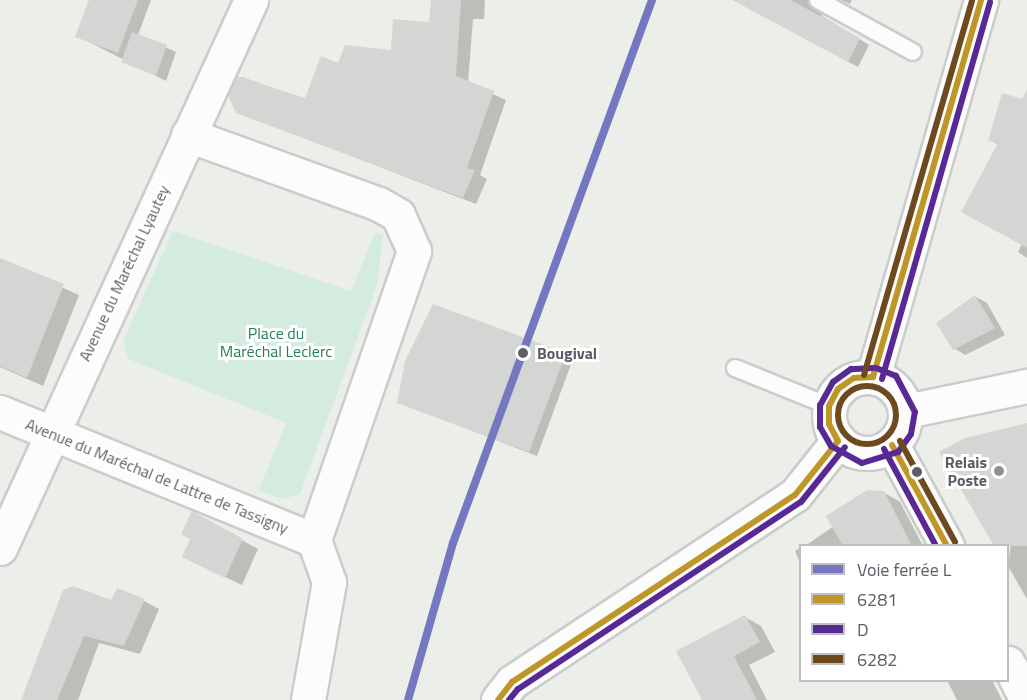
<!DOCTYPE html>
<meta charset="utf-8">
<style>
body{margin:0}
#map{position:relative;width:1027px;height:700px;overflow:hidden;background:#eceee9;font-family:"Titillium Web",sans-serif}
div>[style]{position:absolute}
.green>*{inset:0;background:#d4ecdf}
.shadow>*{inset:0;background:#0003}
.building>*{inset:0;background:#d4d6d3}
.roads{filter:drop-shadow(2px 0 #cbcccc) drop-shadow(-2px 0 #cbcccc) drop-shadow(0 2px #cbcccc) drop-shadow(0 -2px #cbcccc)}
.service>*{height:16px;margin:-8px;padding:0 8px;transform-origin:8px;border-radius:8px;background:#fcfcfc}
.minor>*{height:33px;margin:-16.5px;padding:0 16.5px;transform-origin:16.5px;border-radius:16.5px;background:#fcfcfc}
.minor>.ring{margin:-16.5px;padding:0;box-sizing:content-box;background:none;border:33px solid #fcfcfc;border-radius:50%}
.bus-1>*{height:6px;margin:-3px;padding:0 3px;transform-origin:3px;border-radius:3px;background:#bf9729}
.bus-2>*{height:6px;margin:-3px;padding:0 3px;transform-origin:3px;border-radius:3px;background:#582895}
.bus-3>*{height:6px;margin:-3px;padding:0 3px;transform-origin:3px;border-radius:3px;background:#6e491e}
.bus-3>.ring{margin:-3px;padding:0;box-sizing:content-box;background:none;border:6px solid #6e491e;border-radius:50%}
.rail-1>*{height:8px;margin:-4px;padding:0 4px;transform-origin:4px;border-radius:4px;background:#7577c0}
.dots>*{width:16px;height:16px;translate:-50% -50%;box-sizing:border-box;border:3px solid #fff;border-radius:50%}
span{translate:-50% -50%;white-space:nowrap;text-align:center;line-height:1.15;-webkit-text-stroke:6px #fff;paint-order:stroke}
.street-label{font-size:16px;color:#5e5d67}
.park-label{font-size:16px;color:#2a805c}
.stop-label{font-size:16px;color:#5e5d67;font-weight:700}
.left{translate:0 -50%;text-align:left}
.poi-label{font-size:16px;color:#5e5d67;font-weight:700}
.right{translate:-100% -50%;text-align:right}
.legend{position:absolute;left:799px;top:544px;width:210px;height:138px;box-sizing:border-box;background:#fff;border:2px solid #bfbec2;margin:0;padding:8px 10px;list-style:none;font-size:18px;color:#5e5d67}
.legend li{display:flex;align-items:center;gap:12px;height:30px}
.legend b{width:30px;border:2px solid #bfbec2}
</style>
<div id="map">
<div class="green">
<i style="clip-path:polygon(173px 231px,351px 291px,375px 232px,383px 236px,377px 285px,300px 494px,284px 499px,258px 491px,286px 423px,128px 359px,123px 341px)"></i>
</div>
<div class="shadow">
<i style="clip-path:polygon(94px 0,151px 0,138px 35px,176px 52px,166px 81px,77px 36px)"></i>
<i style="clip-path:polygon(432px 0,485px 0,484px 19px,473px 19px,468px 83px,506px 100px,480px 175px,487px 179px,476px 204px,237px 112px,230px 95px,242px 77px,306px 100px,339px 65px,392px 51px,431px 24px)"></i>
<i style="clip-path:polygon(735px 0,820px 0,822px 16px,869px 45px,858px 67px)"></i>
<i style="clip-path:polygon(841px 0,852px 0,850px 4px)"></i>
<i style="clip-path:polygon(1027px 119px,1027px 258px,1018px 252px,1022px 244px,999px 145px,990px 140px)"></i>
<i style="clip-path:polygon(0 260px,79px 295px,43px 386px,0 367px)"></i>
<i style="clip-path:polygon(976px 297px,987px 303px,1005px 335px,965px 355px,954px 348px)"></i>
<i style="clip-path:polygon(565px 355px,573px 359px,537px 456px,398px 402px)"></i>
<i style="clip-path:polygon(1027px 425px,1027px 599px,1008px 566px)"></i>
<i style="clip-path:polygon(883px 492px,900px 502px,923px 546px,805px 546px)"></i>
<i style="clip-path:polygon(193px 513px,258px 549px,242px 585px,200px 565px,192px 539px)"></i>
<i style="clip-path:polygon(800px 548px,800px 563px,795px 551px)"></i>
<i style="clip-path:polygon(144px 601px,159px 609px,140px 654px,99px 643px,78px 700px,22px 700px,112px 602px)"></i>
<i style="clip-path:polygon(745px 617px,761px 626px,775px 652px,749px 665px,767px 700px,704px 700px)"></i>
<i style="clip-path:polygon(947px 680px,992px 680px,1002px 700px,957px 700px)"></i>
</div>
<div class="building">
<i style="clip-path:polygon(89px 0,138px 0,118px 53px,75px 37px)"></i>
<i style="clip-path:polygon(431px 0,461px 0,456px 76px,494px 91px,467px 168px,475px 170px,463px 198px,236px 113px,228px 95px,237px 76px,305px 98px,321px 56px,338px 63px,345px 45px,391px 50px,393px 19px,429px 22px)"></i>
<i style="clip-path:polygon(732px 0,791px 0,860px 38px,848px 62px)"></i>
<i style="clip-path:polygon(132px 32px,167px 45px,156px 76px,121px 62px)"></i>
<i style="clip-path:polygon(1027px 90px,1027px 248px,961px 212px,998px 143px,988px 141px,1002px 93px,1022px 99px)"></i>
<i style="clip-path:polygon(0 258px,64px 284px,27px 378px,0 366px)"></i>
<i style="clip-path:polygon(975px 295px,995px 328px,953px 350px,936px 323px)"></i>
<i style="clip-path:polygon(433px 304px,566px 353px,529px 452px,397px 403px,405px 361px)"></i>
<i style="clip-path:polygon(1027px 423px,1027px 546px,994px 546px,939px 452px,965px 438px)"></i>
<i style="clip-path:polygon(867px 490px,884px 491px,912px 546px,843px 546px,826px 516px)"></i>
<i style="clip-path:polygon(192px 511px,243px 539px,225px 578px,182px 557px,190px 539px,181px 534px)"></i>
<i style="clip-path:polygon(73px 586px,111px 600px,117px 588px,145px 599px,124px 646px,84px 636px,57px 700px,21px 700px,63px 590px)"></i>
<i style="clip-path:polygon(745px 615px,760px 642px,734px 656px,757px 700px,702px 700px,676px 651px)"></i>
</div>
<div class="roads">
<div class="service">
<i style="left:818px;top:0;width:108px;rotate:28.7deg"></i>
<i style="left:735px;top:368px;width:101px;rotate:22deg"></i>
</div>
<div class="minor">
<i style="left:188px;top:135px;width:203px;rotate:19.9deg"></i>
<i style="left:379px;top:204px;width:22px;rotate:30deg"></i>
<i style="left:398px;top:215px;width:39px;rotate:66deg"></i>
<i style="left:414px;top:251px;width:306px;rotate:109.1deg"></i>
<i class="ring" style="left:829px;top:377px;width:43px;height:43px"></i>
<i style="left:873px;top:377px;width:392px;rotate:-74deg"></i>
<i style="left:906px;top:411px;width:124px;rotate:-11.7deg"></i>
<i style="left:0;top:412px;width:339px;rotate:22.2deg"></i>
<i style="left:892px;top:445px;width:115px;rotate:61.4deg"></i>
<i style="left:0;top:548px;width:603px;rotate:-65.39deg"></i>
<i style="left:1008px;top:663px;width:42px;rotate:62.8deg"></i>
<i style="left:308px;top:700px;width:120px;rotate:-79.9deg"></i>
<i style="left:329px;top:582px;width:45px;rotate:-109.7deg"></i>
<i style="left:498px;top:700px;width:23px;rotate:-52deg"></i>
<i style="left:512px;top:682px;width:339px;rotate:-33.5deg"></i>
<i style="left:795px;top:495px;width:69px;rotate:-51.5deg"></i>
</div>
</div>
<div class="bus-1">
<i style="left:873px;top:377px;width:392px;rotate:-74deg"></i>
<i style="left:838px;top:441px;width:19px;rotate:-118deg"></i>
<i style="left:829px;top:424px;width:18px;rotate:-90deg"></i>
<i style="left:829px;top:406px;width:19px;rotate:-62deg"></i>
<i style="left:838px;top:389px;width:19px;rotate:-35deg"></i>
<i style="left:854px;top:378px;width:19px;rotate:-3deg"></i>
<i style="left:892px;top:445px;width:115px;rotate:61.4deg"></i>
<i style="left:498px;top:700px;width:23px;rotate:-52deg"></i>
<i style="left:512px;top:682px;width:339px;rotate:-33.5deg"></i>
<i style="left:795px;top:495px;width:69px;rotate:-51.5deg"></i>
</div>
<div class="bus-2">
<i style="left:873px;top:368px;width:22px;rotate:177deg"></i>
<i style="left:851px;top:369px;width:22px;rotate:144deg"></i>
<i style="left:833px;top:382px;width:26px;rotate:119deg"></i>
<i style="left:820px;top:405px;width:22px;rotate:90deg"></i>
<i style="left:820px;top:427px;width:22px;rotate:60deg"></i>
<i style="left:831px;top:446px;width:35px;rotate:29deg"></i>
<i style="left:862px;top:463px;width:38px;rotate:-17deg"></i>
<i style="left:898px;top:452px;width:22px;rotate:-54deg"></i>
<i style="left:911px;top:434px;width:22px;rotate:-80deg"></i>
<i style="left:915px;top:412px;width:41px;rotate:-117.8deg"></i>
<i style="left:896px;top:376px;width:22px;rotate:-158deg"></i>
<i style="left:882px;top:379px;width:392px;rotate:-74deg"></i>
<i style="left:884px;top:449px;width:110px;rotate:61.8deg"></i>
<i style="left:509px;top:700px;width:14px;rotate:-51deg"></i>
<i style="left:518px;top:689px;width:339px;rotate:-33.5deg"></i>
<i style="left:801px;top:502px;width:70px;rotate:-51.3deg"></i>
</div>
<div class="bus-3">
<i style="left:864px;top:375px;width:390px;rotate:-73.9deg"></i>
<i class="ring" style="left:838px;top:386px;width:52px;height:52px"></i>
<i style="left:900px;top:441px;width:115px;rotate:61.4deg"></i>
</div>
<div class="rail-1">
<i style="left:408px;top:700px;width:163px;rotate:-74deg"></i>
<i style="left:453px;top:543px;width:578px;rotate:-69.87deg"></i>
</div>
<div class="dots">
<i style="left:523px;top:353px;background:#5e5d67"></i>
<i style="left:999px;top:471px;background:#909094"></i>
<i style="left:917px;top:472px;background:#5e5d67"></i>
</div>
<div class="street-label">
<span style="left:124px;top:273px;rotate:-65deg">Avenue du Maréchal Lyautey</span>
<span style="left:157px;top:476px;rotate:22deg">Avenue du Maréchal de Lattre de Tassigny</span>
</div>
<div class="park-label">
<span style="left:276px;top:342px">Place du<br>Maréchal Leclerc</span>
</div>
<div class="stop-label">
<span class="left" style="left:537px;top:353px">Bougival</span>
</div>
<div class="poi-label">
<span class="right" style="left:987px;top:471px">Relais<br>Poste</span>
</div>
<ul class="legend">
<li><b style="height:8px;background:#7577c0"></b>Voie ferrée L</li>
<li><b style="height:8px;background:#bf9729"></b>6281</li>
<li><b style="height:8px;background:#582895"></b>D</li>
<li><b style="height:8px;background:#6e491e"></b>6282</li>
</ul>
</div>
